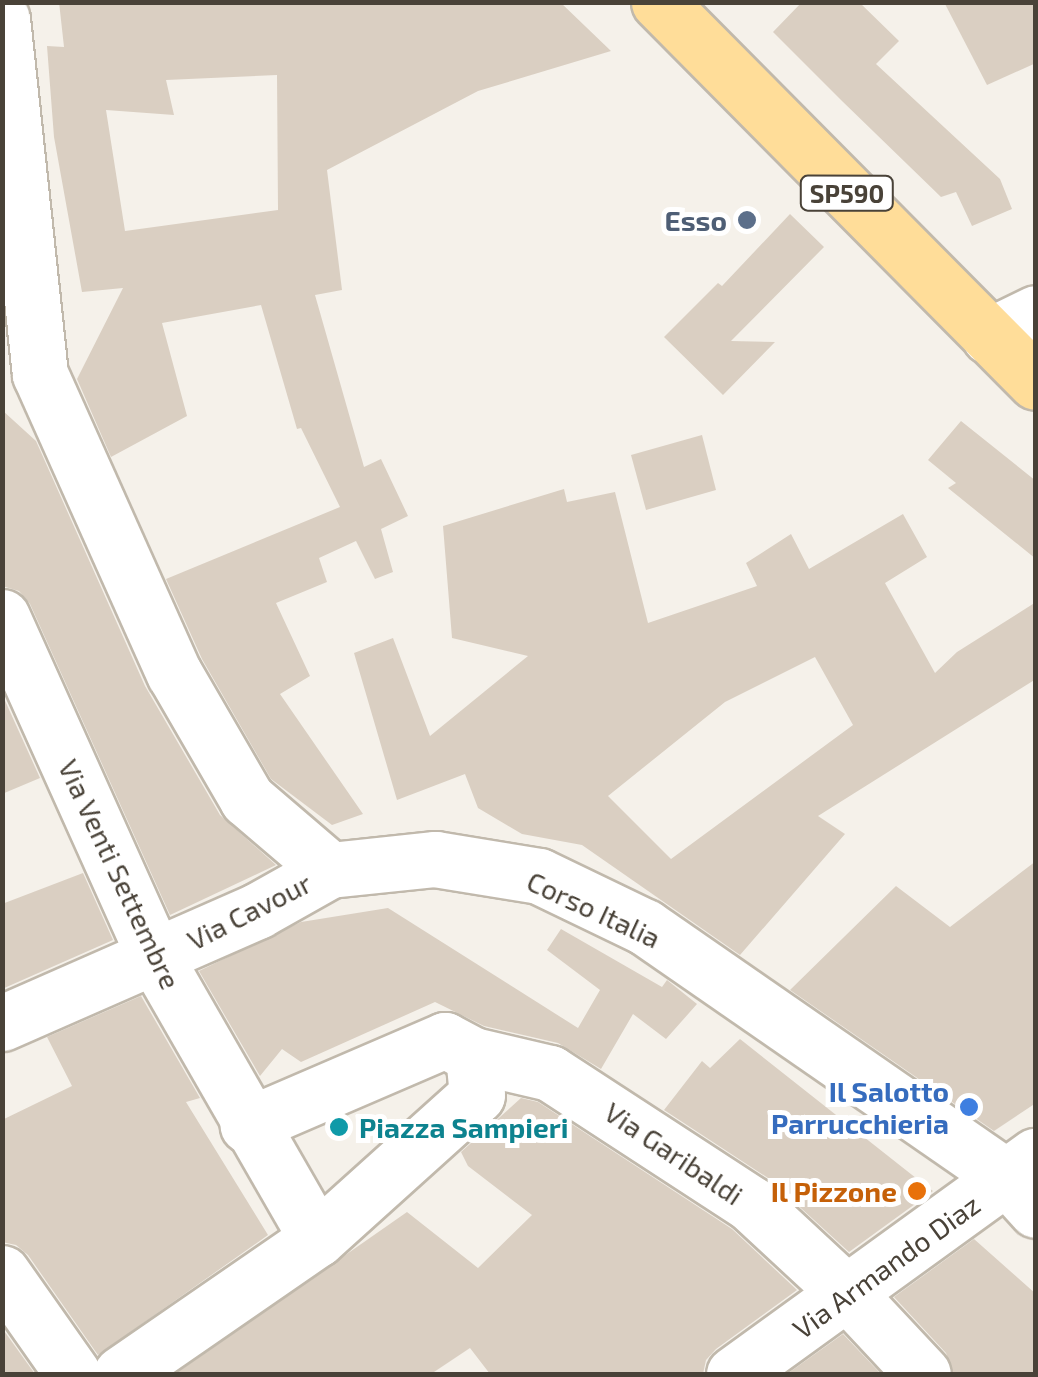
<!DOCTYPE html>
<style>
body{margin:0}
#map{position:relative;width:1038px;height:1377px;overflow:hidden;background:#f5f1ea;font-family:"Exo 2",sans-serif}
div>[style]{position:absolute}
.building>*{inset:0;background:#dacfc2}
.roads{filter:drop-shadow(2px 0 #c1b9ac) drop-shadow(-2px 0 #c1b9ac) drop-shadow(0 2px #c1b9ac) drop-shadow(0 -2px #c1b9ac)}
.minor>*{height:55px;margin:-27.5px;padding:0 27.5px;transform-origin:27.5px;border-radius:27.5px;background:#fff}
.major>*{height:55px;margin:-27.5px;padding:0 27.5px;transform-origin:27.5px;border-radius:27.5px;background:#fd9}
.dots>*{width:28px;height:28px;translate:-50% -50%;box-sizing:border-box;border:5px solid #fff;border-radius:50%}
span{translate:-50% -50%;white-space:nowrap;text-align:center;line-height:1.15;-webkit-text-stroke:10px #fff;paint-order:stroke}
.shield-label span{padding:2px 8px;background:#fff;border:2px solid;border-radius:8px;-webkit-text-stroke-width:0}
.shield-label{font-size:25px;color:#494238;font-weight:700}
.service-label{font-size:28px;color:#4e5e75;font-weight:700}
.right{translate:-100% -50%;text-align:right}
.street-label{font-size:28px;color:#494238}
.shop-label{font-size:28px;color:#366cbe;font-weight:700}
.culture-label{font-size:28px;color:#0d838f;font-weight:700}
.left{translate:0 -50%;text-align:left}
.food-label{font-size:28px;color:#c56008;font-weight:700}
.frame{position:absolute;inset:0;border:5px solid #494238;pointer-events:none}
</style>
<div id="map">
<div class="building">
<i style="clip-path:polygon(evenodd,59px 2px,560px 2px,611px 51px,478px 91px,327px 170px,342px 290px,315px 295px,364px 467px,381px 459px,408px 516px,381px 529px,393px 572px,375px 579px,356px 541px,319px 558px,327px 582px,276px 603px,310px 676px,280px 694px,363px 814px,332px 825px,271px 779px,202px 659px,166px 579px,340px 507px,301px 428px,297px 429px,261px 305px,162px 323px,187px 416px,111px 457px,77px 379px,123px 288px,82px 292px,54px 137px,47px 46px,64px 47px,59px 2px,277px 75px,278px 210px,125px 231px,106px 110px,174px 115px,166px 80px,277px 75px)"></i>
<i style="clip-path:polygon(802px 2px,859px 2px,899px 41px,876px 64px,1000px 179px,1012px 209px,972px 226px,956px 192px,941px 197px,841px 100px,773px 32px)"></i>
<i style="clip-path:polygon(944px 2px,1036px 2px,1036px 63px,987px 85px)"></i>
<i style="clip-path:polygon(790px 214px,824px 247px,731px 341px,775px 342px,723px 395px,664px 337px,718px 283px,722px 286px)"></i>
<i style="clip-path:polygon(2px 410px,36px 441px,145px 686px,220px 815px,276px 865px,170px 915px,30px 604px,19px 591px,2px 586px)"></i>
<i style="clip-path:polygon(961px 421px,1036px 481px,1036px 559px,948px 488px,956px 483px,928px 460px)"></i>
<i style="clip-path:polygon(702px 435px,716px 490px,646px 510px,631px 455px)"></i>
<i style="clip-path:polygon(evenodd,564px 489px,567px 502px,615px 492px,648px 623px,757px 586px,746px 563px,791px 534px,809px 569px,903px 514px,927px 557px,885px 583px,935px 673px,957px 652px,1036px 602px,1036px 679px,818px 816px,845px 834px,740px 955px,582px 845px,522px 834px,478px 808px,465px 774px,397px 800px,354px 653px,393px 638px,430px 736px,528px 656px,452px 638px,443px 526px,564px 489px,815px 657px,853px 725px,671px 859px,608px 796px,725px 702px,815px 657px)"></i>
<i style="clip-path:polygon(2px 694px,40px 778px,2px 794px)"></i>
<i style="clip-path:polygon(1036px 861px,1036px 1103px,994px 1131px,790px 990px,896px 886px,950px 927px)"></i>
<i style="clip-path:polygon(83px 873px,113px 940px,2px 989px,2px 904px)"></i>
<i style="clip-path:polygon(388px 908px,578px 1028px,600px 990px,547px 950px,561px 929px,662px 987px,667px 980px,697px 1004px,666px 1039px,633px 1014px,601px 1069px,558px 1043px,484px 1026px,435px 1002px,301px 1062px,282px 1049px,260px 1076px,199px 971px,301px 922px)"></i>
<i style="clip-path:polygon(141px 996px,200px 1098px,186px 1102px,268px 1235px,98px 1355px,28px 1255px,16px 1245px,2px 1242px,2px 1120px,72px 1086px,47px 1037px)"></i>
<i style="clip-path:polygon(740px 1039px,921px 1182px,933px 1191px,849px 1252px,768px 1178px,664px 1110px,702px 1061px,710px 1068px)"></i>
<i style="clip-path:polygon(521px 1098px,538px 1102px,732px 1229px,797px 1290px,716px 1349px,706px 1360px,703px 1374px,490px 1374px,470px 1348px,431px 1374px,175px 1374px,407px 1212px,478px 1268px,532px 1215px,468px 1166px,461px 1152px)"></i>
<i style="clip-path:polygon(974px 1239px,1036px 1294px,1036px 1374px,953px 1374px,946px 1353px,894px 1297px)"></i>
<i style="clip-path:polygon(2px 1328px,35px 1374px,2px 1374px)"></i>
<i style="clip-path:polygon(843px 1334px,881px 1374px,787px 1374px)"></i>
</div>
<div class="roads">
<div class="minor">
<i style="left:2px;top:19px;width:357px;rotate:83.9deg"></i>
<i style="left:40px;top:374px;width:328px;rotate:65.9deg"></i>
<i style="left:174px;top:673px;width:146px;rotate:59.9deg"></i>
<i style="left:247px;top:799px;width:109px;rotate:40.5deg"></i>
<i style="left:989px;top:336px;width:52px;rotate:-26.1deg"></i>
<i style="left:2px;top:617px;width:373px;rotate:65.8deg"></i>
<i style="left:155px;top:957px;width:325px;rotate:60.1deg"></i>
<i style="left:2px;top:1023px;width:279px;rotate:-23.7deg"></i>
<i style="left:257px;top:911px;width:84px;rotate:-29.3deg"></i>
<i style="left:330px;top:870px;width:106px;rotate:-6deg"></i>
<i style="left:435px;top:859px;width:105px;rotate:9.3deg"></i>
<i style="left:539px;top:876px;width:118px;rotate:25.7deg"></i>
<i style="left:645px;top:927px;width:441px;rotate:34.7deg"></i>
<i style="left:1007px;top:1178px;width:43px;rotate:47.8deg"></i>
<i style="left:473px;top:1055px;width:79px;rotate:13.2deg"></i>
<i style="left:550px;top:1073px;width:240px;rotate:33.1deg"></i>
<i style="left:751px;top:1204px;width:134px;rotate:42.9deg"></i>
<i style="left:849px;top:1295px;width:108px;rotate:46.9deg"></i>
<i style="left:2px;top:1273px;width:123px;rotate:54.9deg"></i>
<i style="left:121px;top:1374px;width:238px;rotate:-34.6deg"></i>
<i style="left:317px;top:1239px;width:215px;rotate:-42deg"></i>
<i style="left:477px;top:1095px;width:40px;rotate:-95.7deg"></i>
<i style="left:473px;top:1055px;width:32px;rotate:-152deg"></i>
<i style="left:445px;top:1040px;width:215px;rotate:156.7deg"></i>
<i style="left:734px;top:1374px;width:372px;rotate:-35.9deg"></i>
</div>
<div class="major">
<i style="left:659px;top:2px;width:535px;rotate:45.23deg"></i>
</div>
</div>
<div class="dots">
<i style="left:747px;top:220px;background:#5c6f8a"></i>
<i style="left:969px;top:1107px;background:#3f7fe0"></i>
<i style="left:339px;top:1127px;background:#0f9aa8"></i>
<i style="left:917px;top:1191px;background:#e8710a"></i>
</div>
<div class="shield-label">
<span style="left:847px;top:193px">SP590</span>
</div>
<div class="service-label">
<span class="right" style="left:727px;top:220px">Esso</span>
</div>
<div class="street-label">
<span style="left:120px;top:874px;rotate:65deg">Via Venti Settembre</span>
<span style="left:594px;top:909px;rotate:25deg">Corso Italia</span>
<span style="left:249px;top:911px;rotate:-27deg">Via Cavour</span>
<span style="left:674px;top:1153px;rotate:34deg">Via Garibaldi</span>
<span style="left:886px;top:1266px;rotate:-36deg">Via Armando Diaz</span>
</div>
<div class="shop-label">
<span class="right" style="left:949px;top:1107px">Il Salotto<br>Parrucchieria</span>
</div>
<div class="culture-label">
<span class="left" style="left:359px;top:1127px">Piazza Sampieri</span>
</div>
<div class="food-label">
<span class="right" style="left:897px;top:1191px">Il Pizzone</span>
</div>
<div class="frame"></div>
</div>
